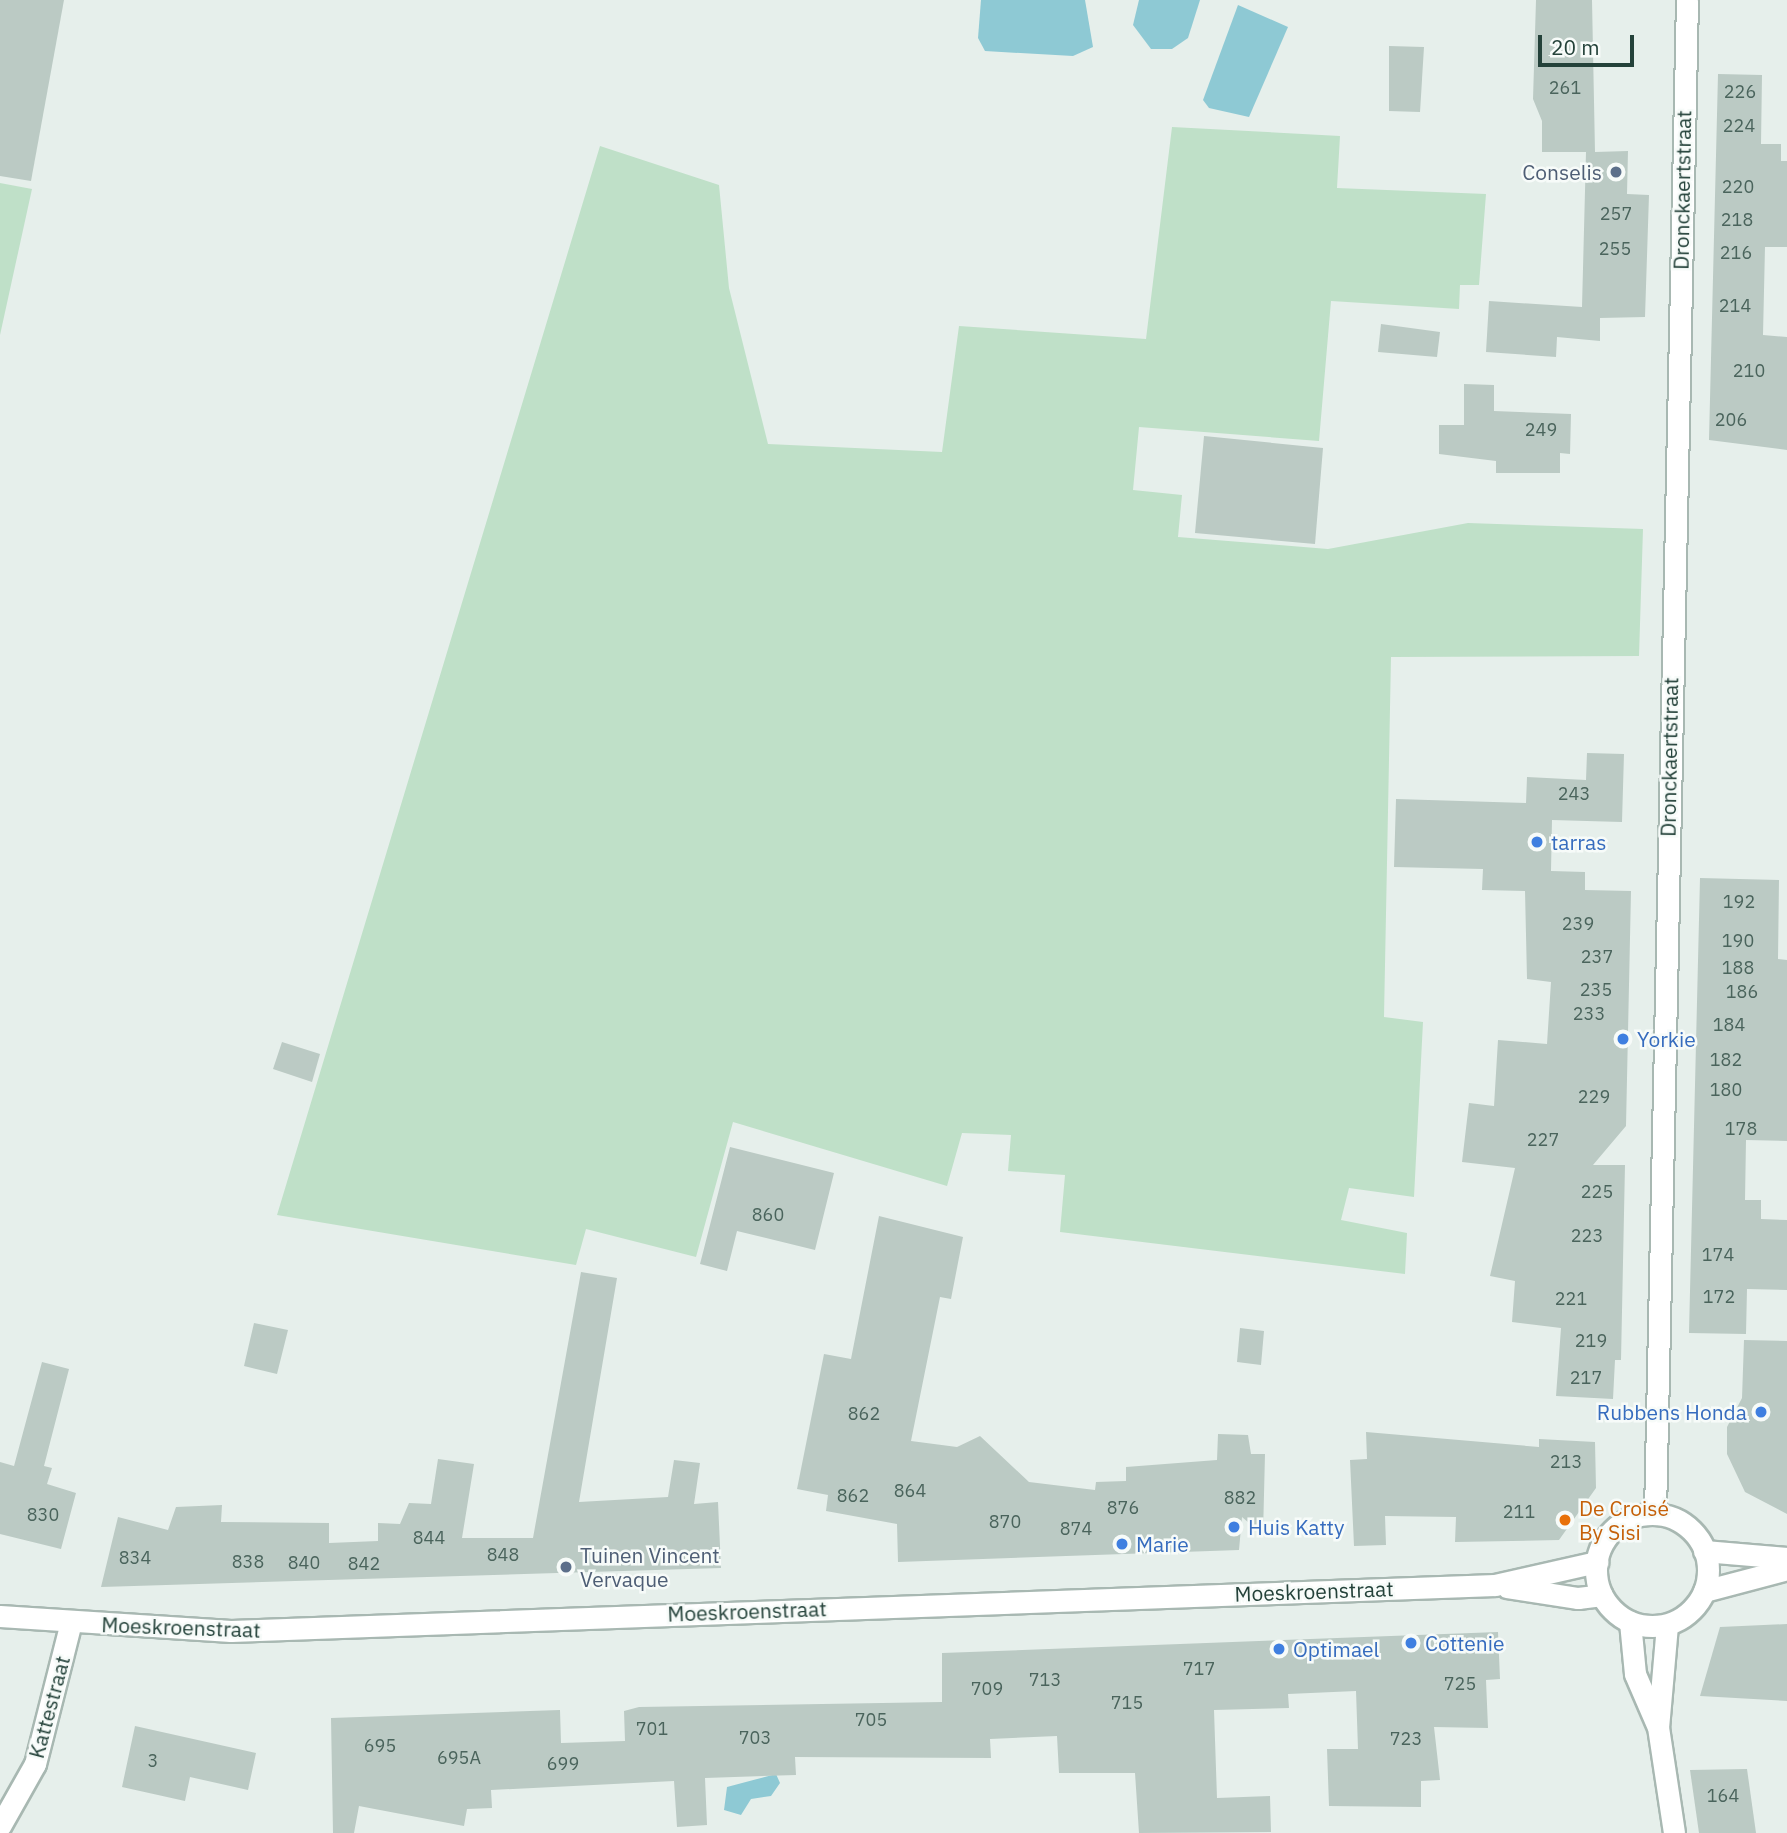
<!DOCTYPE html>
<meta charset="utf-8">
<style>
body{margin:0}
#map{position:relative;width:1787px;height:1833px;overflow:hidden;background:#e6efeb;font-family:"IBM Plex Sans",sans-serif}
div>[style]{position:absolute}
.green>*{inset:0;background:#bfe0c8}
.water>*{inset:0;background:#8ec9d4}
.building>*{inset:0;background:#bbcac4}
.roads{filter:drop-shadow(2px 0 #a8b8b2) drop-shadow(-2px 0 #a8b8b2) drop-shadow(0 2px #a8b8b2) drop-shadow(0 -2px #a8b8b2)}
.minor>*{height:21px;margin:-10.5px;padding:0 10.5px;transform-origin:10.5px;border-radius:10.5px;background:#fff}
.secondary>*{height:21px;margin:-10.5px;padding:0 10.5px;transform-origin:10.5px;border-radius:10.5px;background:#fff}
.secondary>.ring{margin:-10.5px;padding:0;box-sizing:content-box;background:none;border:21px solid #fff;border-radius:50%}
.dots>*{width:19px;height:19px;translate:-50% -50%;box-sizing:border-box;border:4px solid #f7fbf9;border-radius:50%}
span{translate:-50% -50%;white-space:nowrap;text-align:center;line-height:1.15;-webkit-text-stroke:5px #f7fbf9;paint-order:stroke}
.number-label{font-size:18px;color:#4a645c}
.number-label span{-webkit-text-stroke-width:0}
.service-label{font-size:21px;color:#4e5e75}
.right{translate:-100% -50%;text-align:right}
.left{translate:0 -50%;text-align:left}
.street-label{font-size:21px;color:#24423a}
.shop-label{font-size:21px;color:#366cbe}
.food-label{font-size:21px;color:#c56008}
.scale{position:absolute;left:1538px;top:35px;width:96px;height:32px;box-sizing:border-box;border:4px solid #24423a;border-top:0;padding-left:9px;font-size:21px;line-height:24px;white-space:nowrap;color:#24423a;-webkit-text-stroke:5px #f7fbf9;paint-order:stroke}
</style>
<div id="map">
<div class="green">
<i style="clip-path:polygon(1172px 127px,1340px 136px,1337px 188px,1486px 194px,1479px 285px,1460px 285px,1459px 309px,1331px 301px,1319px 441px,1139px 427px,1133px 490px,1182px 495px,1178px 537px,1328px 549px,1468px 523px,1643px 529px,1639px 656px,1391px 657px,1384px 1017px,1423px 1022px,1414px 1197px,1349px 1188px,1341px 1220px,1407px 1233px,1405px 1274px,1060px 1232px,1065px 1175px,1008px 1171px,1011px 1135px,962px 1133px,947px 1186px,733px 1122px,696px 1257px,586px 1229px,576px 1265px,277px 1215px,600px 146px,719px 185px,729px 288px,768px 444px,942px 452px,959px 326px,1146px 339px)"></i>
<i style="clip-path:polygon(0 183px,32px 189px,0 335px)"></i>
</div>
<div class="water">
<i style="clip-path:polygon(981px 0,1085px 0,1093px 47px,1073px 56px,985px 51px,978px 38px)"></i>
<i style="clip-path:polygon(1139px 0,1200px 0,1188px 38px,1172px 49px,1151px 49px,1133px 25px)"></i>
<i style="clip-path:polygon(1238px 5px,1288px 27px,1249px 117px,1209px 108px,1203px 100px)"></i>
<i style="clip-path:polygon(776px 1774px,780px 1783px,771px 1796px,751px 1799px,741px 1815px,724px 1810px,727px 1787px)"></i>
</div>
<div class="building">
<i style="clip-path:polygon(0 0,64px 0,31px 181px,0 176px)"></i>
<i style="clip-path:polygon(1536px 0,1592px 0,1595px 152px,1628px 151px,1627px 194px,1649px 195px,1645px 317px,1600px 318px,1600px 341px,1557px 337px,1556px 357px,1486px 352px,1489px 301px,1582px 307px,1586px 152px,1594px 152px,1542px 152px,1542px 121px,1533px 99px)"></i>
<i style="clip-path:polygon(1389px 46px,1424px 47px,1420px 112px,1389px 111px)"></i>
<i style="clip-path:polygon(1718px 74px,1762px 75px,1761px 144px,1781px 144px,1781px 161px,1787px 161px,1787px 247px,1765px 247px,1763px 335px,1787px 337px,1787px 450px,1709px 440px)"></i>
<i style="clip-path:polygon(1381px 324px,1440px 332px,1437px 357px,1378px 352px)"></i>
<i style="clip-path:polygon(1464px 384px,1494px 385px,1494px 411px,1571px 414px,1570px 454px,1560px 453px,1560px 473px,1496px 473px,1496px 461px,1439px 454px,1439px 425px,1464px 425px)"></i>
<i style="clip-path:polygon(1204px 436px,1323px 448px,1315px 544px,1195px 533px)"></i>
<i style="clip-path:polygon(1587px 753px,1624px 754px,1622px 822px,1552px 820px,1551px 871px,1585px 872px,1585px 890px,1631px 891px,1626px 1126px,1593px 1165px,1625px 1165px,1621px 1360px,1615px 1360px,1613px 1399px,1556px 1396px,1561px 1328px,1512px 1322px,1515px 1281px,1490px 1276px,1515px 1168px,1462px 1162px,1469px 1103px,1494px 1106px,1498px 1040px,1547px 1044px,1551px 982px,1527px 979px,1525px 891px,1482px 890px,1483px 869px,1394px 867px,1396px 799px,1526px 803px,1527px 777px,1586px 780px)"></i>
<i style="clip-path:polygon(1700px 878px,1779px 880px,1778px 959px,1787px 960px,1787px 1141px,1746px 1140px,1745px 1200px,1761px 1200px,1761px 1219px,1787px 1220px,1787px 1290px,1747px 1289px,1746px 1334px,1689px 1333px)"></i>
<i style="clip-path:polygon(282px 1042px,320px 1054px,312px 1082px,273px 1069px)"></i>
<i style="clip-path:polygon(730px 1147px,834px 1173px,815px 1250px,737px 1231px,727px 1271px,700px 1264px)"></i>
<i style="clip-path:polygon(879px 1216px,963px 1237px,951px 1299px,940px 1297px,911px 1441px,957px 1447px,980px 1436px,1029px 1482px,1095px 1490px,1096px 1482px,1126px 1481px,1126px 1467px,1217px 1460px,1218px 1434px,1248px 1435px,1251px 1454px,1265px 1454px,1263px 1535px,1242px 1517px,1239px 1550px,898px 1562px,897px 1524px,826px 1511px,828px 1495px,797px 1489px,824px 1354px,851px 1359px)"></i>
<i style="clip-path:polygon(581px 1272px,617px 1278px,579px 1502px,668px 1497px,674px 1460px,700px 1463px,694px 1504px,718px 1502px,721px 1568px,101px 1587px,118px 1517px,168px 1530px,176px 1507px,222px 1505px,221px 1522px,329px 1523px,329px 1543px,378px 1541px,378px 1523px,400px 1524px,409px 1503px,431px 1504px,438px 1459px,474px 1464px,462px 1538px,533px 1538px)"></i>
<i style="clip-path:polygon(254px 1323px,288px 1330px,277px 1374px,244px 1366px)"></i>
<i style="clip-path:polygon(1240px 1328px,1264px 1331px,1261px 1365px,1237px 1362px)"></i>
<i style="clip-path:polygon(1744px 1340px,1787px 1341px,1787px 1514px,1745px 1492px,1727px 1454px,1727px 1427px,1742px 1398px)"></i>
<i style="clip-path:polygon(42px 1362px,69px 1369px,44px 1466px,52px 1468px,47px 1484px,76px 1493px,61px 1549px,0 1534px,0 1462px,14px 1466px)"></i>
<i style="clip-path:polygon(1366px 1432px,1539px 1447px,1539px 1439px,1595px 1442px,1596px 1488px,1559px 1540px,1455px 1542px,1456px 1517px,1385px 1516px,1386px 1545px,1354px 1546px,1350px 1460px,1367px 1459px)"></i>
<i style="clip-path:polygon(1787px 1624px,1787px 1701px,1700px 1696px,1720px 1627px)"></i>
<i style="clip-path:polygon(1498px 1632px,1500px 1679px,1486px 1680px,1488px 1728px,1434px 1727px,1440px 1780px,1421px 1781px,1421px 1807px,1329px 1806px,1327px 1749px,1358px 1749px,1356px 1691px,1288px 1694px,1289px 1708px,1214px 1710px,1217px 1798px,1270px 1796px,1271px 1832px,1139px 1833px,1135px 1773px,1059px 1773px,1057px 1736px,990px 1739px,991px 1758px,795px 1757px,796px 1775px,705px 1778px,707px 1825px,677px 1827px,674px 1781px,491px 1790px,492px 1808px,467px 1809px,464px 1826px,359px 1806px,354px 1833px,333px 1833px,331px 1718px,560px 1710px,561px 1743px,625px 1741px,624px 1711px,639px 1707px,942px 1702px,942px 1653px)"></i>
<i style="clip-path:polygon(135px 1726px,256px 1753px,248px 1790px,190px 1777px,185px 1801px,122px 1787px)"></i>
<i style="clip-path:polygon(1747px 1769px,1756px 1833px,1699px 1833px,1690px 1770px)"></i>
</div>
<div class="roads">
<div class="minor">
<i style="left:0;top:1826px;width:71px;rotate:-60.6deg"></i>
<i style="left:35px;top:1764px;width:146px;rotate:-75.8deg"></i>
</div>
<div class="secondary">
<i style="left:1655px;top:1514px;width:1514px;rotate:-88.79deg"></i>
<i class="ring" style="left:1596px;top:1514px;width:91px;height:91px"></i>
<i style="left:1704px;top:1551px;width:83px;rotate:4.8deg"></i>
<i style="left:1507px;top:1587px;width:72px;rotate:8.8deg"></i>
<i style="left:1578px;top:1598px;width:24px;rotate:-7deg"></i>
<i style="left:1704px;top:1591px;width:86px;rotate:-14.8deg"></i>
<i style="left:0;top:1616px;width:231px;rotate:3.7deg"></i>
<i style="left:231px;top:1631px;width:1265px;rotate:-2.08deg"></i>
<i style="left:1495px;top:1585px;width:105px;rotate:-12.7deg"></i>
<i style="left:1630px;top:1622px;width:52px;rotate:84.5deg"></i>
<i style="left:1635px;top:1674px;width:56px;rotate:66.7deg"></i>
<i style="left:1667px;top:1625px;width:102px;rotate:95deg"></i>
<i style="left:1658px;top:1727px;width:107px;rotate:81.4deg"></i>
</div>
</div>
<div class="dots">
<i style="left:1616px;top:172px;background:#5c6f8a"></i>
<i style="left:1537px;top:842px;background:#3f7fe0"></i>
<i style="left:1623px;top:1039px;background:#3f7fe0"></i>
<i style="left:1761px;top:1412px;background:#3f7fe0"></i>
<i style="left:1565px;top:1520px;background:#e8710a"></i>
<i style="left:1234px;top:1527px;background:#3f7fe0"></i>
<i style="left:1122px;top:1544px;background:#3f7fe0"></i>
<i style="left:566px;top:1567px;background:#5c6f8a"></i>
<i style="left:1411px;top:1643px;background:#3f7fe0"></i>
<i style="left:1279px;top:1649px;background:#3f7fe0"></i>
</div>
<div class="number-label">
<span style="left:1565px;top:88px">261</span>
<span style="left:1740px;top:92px">226</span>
<span style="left:1739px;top:126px">224</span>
<span style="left:1738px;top:187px">220</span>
<span style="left:1616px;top:214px">257</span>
<span style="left:1737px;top:220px">218</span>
<span style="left:1615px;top:249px">255</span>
<span style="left:1736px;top:253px">216</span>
<span style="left:1735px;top:306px">214</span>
<span style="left:1749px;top:371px">210</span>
<span style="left:1731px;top:420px">206</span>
<span style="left:1541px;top:430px">249</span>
<span style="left:1574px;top:794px">243</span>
<span style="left:1739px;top:902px">192</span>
<span style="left:1578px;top:924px">239</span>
<span style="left:1738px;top:941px">190</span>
<span style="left:1597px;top:957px">237</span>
<span style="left:1738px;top:968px">188</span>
<span style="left:1596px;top:990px">235</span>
<span style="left:1742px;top:992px">186</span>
<span style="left:1589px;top:1014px">233</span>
<span style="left:1729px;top:1025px">184</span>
<span style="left:1726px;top:1060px">182</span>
<span style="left:1726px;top:1090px">180</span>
<span style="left:1594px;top:1097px">229</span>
<span style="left:1741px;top:1129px">178</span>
<span style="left:1543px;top:1140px">227</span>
<span style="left:1597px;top:1192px">225</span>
<span style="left:768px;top:1215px">860</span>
<span style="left:1587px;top:1236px">223</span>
<span style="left:1718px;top:1255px">174</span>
<span style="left:1719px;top:1297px">172</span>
<span style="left:1571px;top:1299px">221</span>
<span style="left:1591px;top:1341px">219</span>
<span style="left:1586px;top:1378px">217</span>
<span style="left:864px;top:1414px">862</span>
<span style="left:1566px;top:1462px">213</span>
<span style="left:910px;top:1491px">864</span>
<span style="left:853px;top:1496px">862</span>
<span style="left:1240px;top:1498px">882</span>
<span style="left:1123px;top:1508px">876</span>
<span style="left:1519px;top:1512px">211</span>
<span style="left:43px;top:1515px">830</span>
<span style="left:1005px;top:1522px">870</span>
<span style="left:1076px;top:1529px">874</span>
<span style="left:429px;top:1538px">844</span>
<span style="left:503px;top:1555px">848</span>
<span style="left:135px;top:1558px">834</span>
<span style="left:248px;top:1562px">838</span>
<span style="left:304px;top:1563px">840</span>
<span style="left:364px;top:1564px">842</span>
<span style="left:1199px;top:1669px">717</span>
<span style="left:1045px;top:1680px">713</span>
<span style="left:1460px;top:1684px">725</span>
<span style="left:987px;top:1689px">709</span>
<span style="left:1127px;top:1703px">715</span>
<span style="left:871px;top:1720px">705</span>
<span style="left:652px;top:1729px">701</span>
<span style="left:755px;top:1738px">703</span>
<span style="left:1406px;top:1739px">723</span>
<span style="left:380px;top:1746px">695</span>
<span style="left:459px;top:1758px">695A</span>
<span style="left:153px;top:1761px">3</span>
<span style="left:563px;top:1764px">699</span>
<span style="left:1723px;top:1796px">164</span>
</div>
<div class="service-label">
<span class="right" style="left:1602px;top:172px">Conselis</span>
<span class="left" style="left:580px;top:1567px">Tuinen Vincent<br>Vervaque</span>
</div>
<div class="street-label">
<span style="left:1682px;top:190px;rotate:-89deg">Dronckaertstraat</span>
<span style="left:1669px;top:757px;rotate:-89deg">Dronckaertstraat</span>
<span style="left:1314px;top:1591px;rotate:-2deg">Moeskroenstraat</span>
<span style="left:747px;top:1611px;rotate:-2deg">Moeskroenstraat</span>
<span style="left:181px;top:1627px;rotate:2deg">Moeskroenstraat</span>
<span style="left:49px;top:1707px;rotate:-75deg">Kattestraat</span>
</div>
<div class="shop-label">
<span class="left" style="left:1551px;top:842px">tarras</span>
<span class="left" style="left:1637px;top:1039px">Yorkie</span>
<span class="right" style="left:1747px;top:1412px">Rubbens Honda</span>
<span class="left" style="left:1248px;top:1527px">Huis Katty</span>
<span class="left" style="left:1136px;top:1544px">Marie</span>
<span class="left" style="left:1425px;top:1643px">Cottenie</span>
<span class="left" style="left:1293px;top:1649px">Optimael</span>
</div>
<div class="food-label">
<span class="left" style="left:1579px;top:1520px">De Croisé<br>By Sisi</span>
</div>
<div class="scale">20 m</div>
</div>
